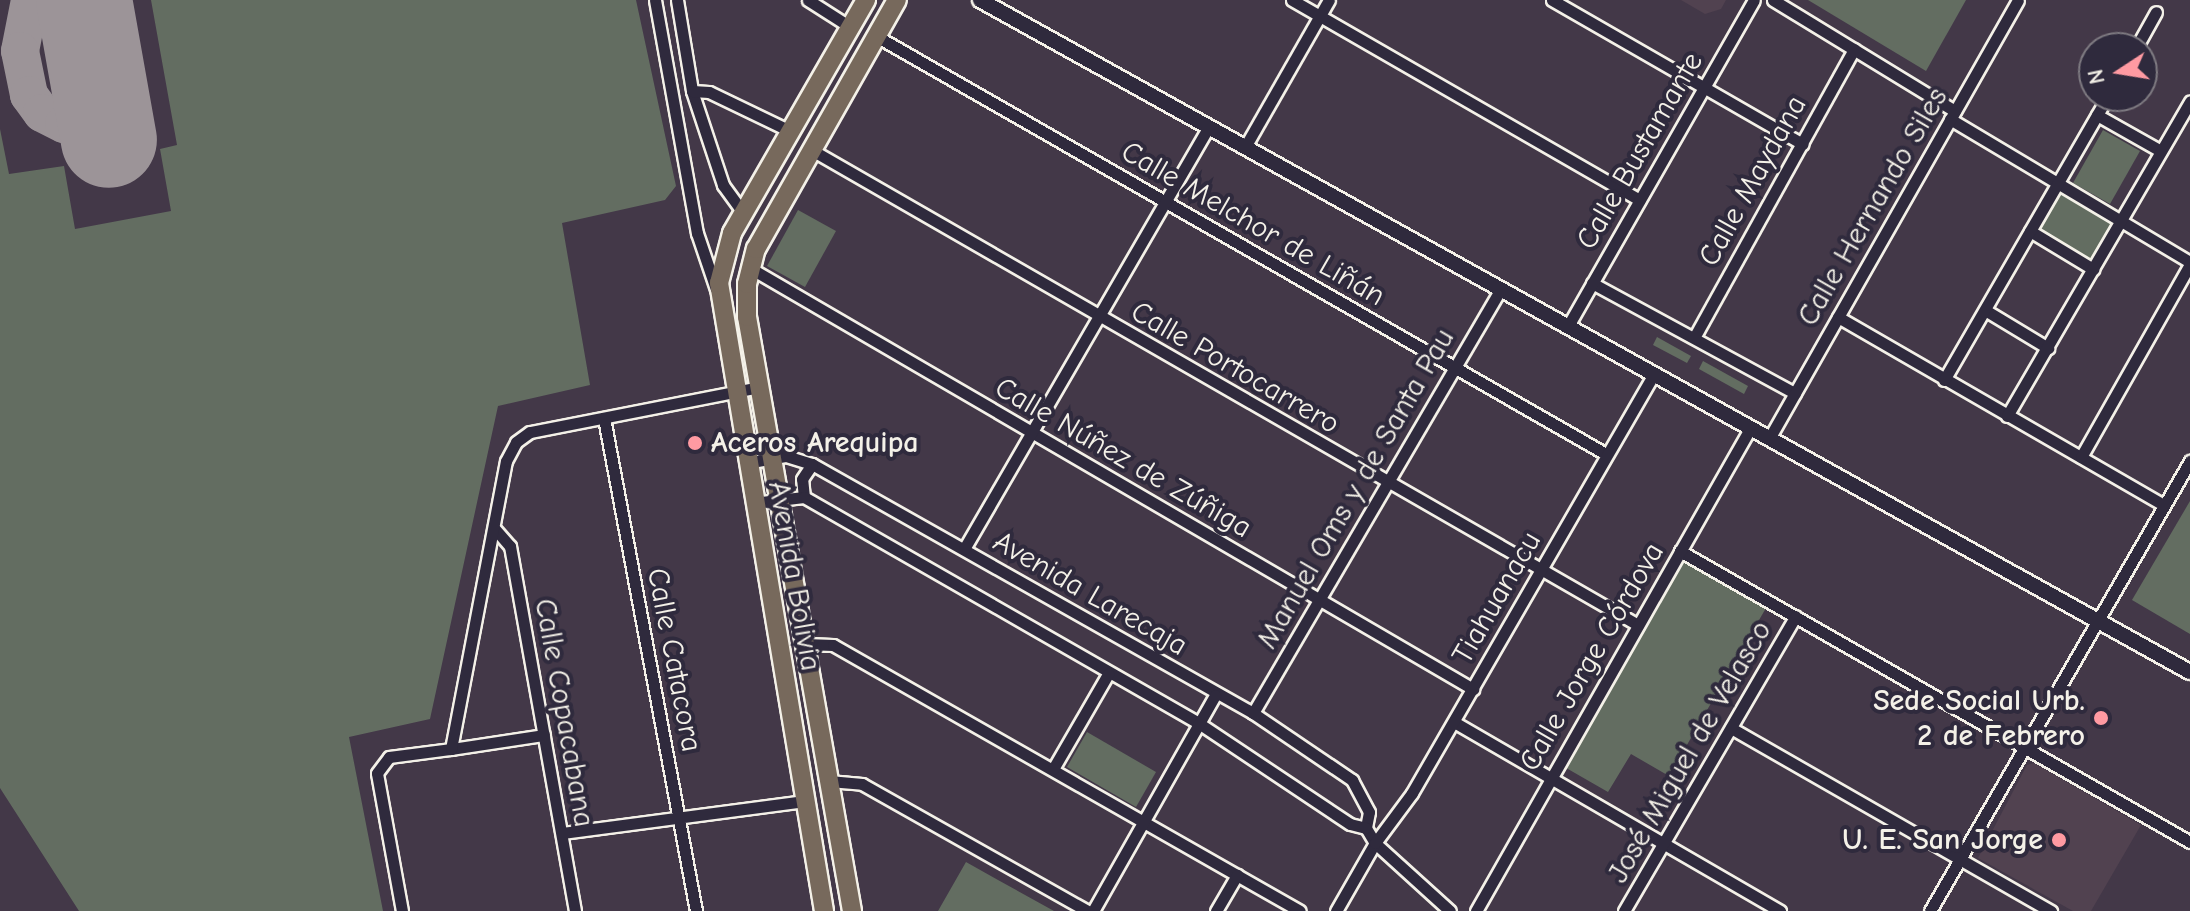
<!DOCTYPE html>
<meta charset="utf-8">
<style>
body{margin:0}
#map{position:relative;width:2190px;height:911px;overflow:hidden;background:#433848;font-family:"Comic Neue",sans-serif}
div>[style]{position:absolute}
.built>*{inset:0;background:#514250}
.green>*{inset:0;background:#636d61}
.taxiway>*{height:38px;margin:-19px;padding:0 19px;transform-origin:19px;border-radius:19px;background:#9c9498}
.runway>*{height:96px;margin:-48px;padding:0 48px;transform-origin:48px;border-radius:48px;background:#9c9498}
.roads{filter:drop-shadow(2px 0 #f4f1e8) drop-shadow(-2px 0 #f4f1e8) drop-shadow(0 2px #f4f1e8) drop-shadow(0 -2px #f4f1e8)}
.minor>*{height:11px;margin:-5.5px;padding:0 5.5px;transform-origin:5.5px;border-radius:5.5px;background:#2f2a3d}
.tertiary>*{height:14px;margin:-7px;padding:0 7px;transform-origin:7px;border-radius:7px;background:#2f2a3d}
.primary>*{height:18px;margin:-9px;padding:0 9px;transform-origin:9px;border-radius:9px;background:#77695c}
.dots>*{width:22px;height:22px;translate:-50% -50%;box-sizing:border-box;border:4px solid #2f2a3d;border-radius:50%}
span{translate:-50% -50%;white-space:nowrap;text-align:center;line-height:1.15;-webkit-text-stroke:8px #2f2a3d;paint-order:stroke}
.street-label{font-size:30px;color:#f4f1e8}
.poi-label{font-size:30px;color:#f4f1e8;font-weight:700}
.left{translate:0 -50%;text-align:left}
.right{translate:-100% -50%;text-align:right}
.north{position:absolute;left:2078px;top:32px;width:80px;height:80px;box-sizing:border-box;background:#2f2a3d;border:2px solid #7e7a81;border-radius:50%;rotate:258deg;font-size:22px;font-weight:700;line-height:32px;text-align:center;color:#f4f1e8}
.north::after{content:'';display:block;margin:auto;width:28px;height:36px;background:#ff9aa2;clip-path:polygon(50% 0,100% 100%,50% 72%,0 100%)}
</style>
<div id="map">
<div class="built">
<i style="clip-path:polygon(1681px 0,1726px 0,1721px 9px,1705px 14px)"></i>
<i style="clip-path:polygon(2034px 763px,2141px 825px,2091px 911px,2073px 911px,1978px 858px,2027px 765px)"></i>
</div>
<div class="green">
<i style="clip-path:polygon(151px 0,636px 0,676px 186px,665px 200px,562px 223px,590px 385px,498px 406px,430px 719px,349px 737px,383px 911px,79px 911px,0 788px,0 129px,9px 174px,64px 166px,75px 229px,171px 211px,160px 149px,177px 145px)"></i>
<i style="clip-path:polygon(1808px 0,1966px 0,1926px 71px)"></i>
<i style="clip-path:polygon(2103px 130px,2140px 151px,2110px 204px,2073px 183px)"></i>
<i style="clip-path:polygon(2059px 189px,2116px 222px,2092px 265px,2034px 231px)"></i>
<i style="clip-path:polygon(798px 210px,836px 231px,805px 287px,767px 266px)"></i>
<i style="clip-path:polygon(1657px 337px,1691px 356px,1687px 363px,1653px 345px)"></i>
<i style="clip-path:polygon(1703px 361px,1748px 386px,1744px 394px,1699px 369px)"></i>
<i style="clip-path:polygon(2190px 501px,2190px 634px,2132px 600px)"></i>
<i style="clip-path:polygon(1672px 553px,1766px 608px,1669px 776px,1631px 754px,1608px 792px,1554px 761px)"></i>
<i style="clip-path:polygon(1087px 732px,1156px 772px,1136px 807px,1067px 767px)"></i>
<i style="clip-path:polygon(966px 862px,998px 880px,1054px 911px,938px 911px)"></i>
</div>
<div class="taxiway">
<i style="left:30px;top:0;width:52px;rotate:101.1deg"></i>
<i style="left:20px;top:51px;width:45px;rotate:78.4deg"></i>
<i style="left:29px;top:95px;width:22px;rotate:54deg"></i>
<i style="left:42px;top:113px;width:25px;rotate:27deg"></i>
<i style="left:64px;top:124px;width:32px;rotate:-5deg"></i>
<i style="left:96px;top:121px;width:12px;rotate:-48deg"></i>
</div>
<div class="runway">
<i style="left:84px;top:0;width:142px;rotate:79.9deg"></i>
</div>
<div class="roads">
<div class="minor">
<i style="left:655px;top:0;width:237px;rotate:79.8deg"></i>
<i style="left:697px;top:233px;width:59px;rotate:71.3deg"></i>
<i style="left:677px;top:0;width:92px;rotate:80.6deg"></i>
<i style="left:692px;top:91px;width:99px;rotate:71.7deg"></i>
<i style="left:723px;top:185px;width:34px;rotate:54deg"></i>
<i style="left:808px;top:0;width:50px;rotate:32.7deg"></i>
<i style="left:1292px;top:0;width:401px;rotate:29.9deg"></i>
<i style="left:1552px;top:0;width:289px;rotate:29.9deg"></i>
<i style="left:1773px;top:0;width:213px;rotate:31.4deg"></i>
<i style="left:876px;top:36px;width:841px;rotate:29.8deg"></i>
<i style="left:2136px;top:48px;width:41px;rotate:-60.9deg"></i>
<i style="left:692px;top:91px;width:17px;rotate:3deg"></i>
<i style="left:709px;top:92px;width:90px;rotate:25.7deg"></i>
<i style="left:2097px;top:115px;width:73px;rotate:29.4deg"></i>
<i style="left:1950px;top:119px;width:279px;rotate:30.8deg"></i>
<i style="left:1245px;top:147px;width:169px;rotate:-60.3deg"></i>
<i style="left:810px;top:149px;width:955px;rotate:29.89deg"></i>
<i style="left:2030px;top:231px;width:74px;rotate:31.1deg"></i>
<i style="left:750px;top:268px;width:837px;rotate:30.21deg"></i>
<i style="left:1592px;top:283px;width:231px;rotate:28.5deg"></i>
<i style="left:1985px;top:310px;width:74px;rotate:31.1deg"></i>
<i style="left:1838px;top:317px;width:376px;rotate:30deg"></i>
<i style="left:1568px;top:326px;width:375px;rotate:-60.3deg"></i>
<i style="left:1695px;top:336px;width:328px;rotate:-61deg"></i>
<i style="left:1944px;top:380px;width:328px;rotate:-60deg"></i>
<i style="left:2007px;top:416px;width:364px;rotate:-59.8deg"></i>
<i style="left:604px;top:418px;width:502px;rotate:79.43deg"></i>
<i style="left:1770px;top:437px;width:502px;rotate:-60.42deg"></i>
<i style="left:2081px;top:457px;width:222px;rotate:-60.5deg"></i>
<i style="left:746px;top:463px;width:41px;rotate:-9.9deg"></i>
<i style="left:786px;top:456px;width:27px;rotate:17deg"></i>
<i style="left:812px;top:464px;width:506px;rotate:29.45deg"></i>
<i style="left:1253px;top:713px;width:120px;rotate:34.1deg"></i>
<i style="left:1352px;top:780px;width:36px;rotate:62deg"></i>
<i style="left:1369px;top:812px;width:16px;rotate:101deg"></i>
<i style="left:1366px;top:828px;width:17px;rotate:59deg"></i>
<i style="left:1375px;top:843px;width:101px;rotate:42.2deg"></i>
<i style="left:804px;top:497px;width:18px;rotate:-96deg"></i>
<i style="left:802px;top:479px;width:18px;rotate:-56deg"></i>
<i style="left:753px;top:503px;width:51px;rotate:-6.7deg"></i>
<i style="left:804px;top:497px;width:456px;rotate:29.8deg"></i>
<i style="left:1200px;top:724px;width:180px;rotate:33.7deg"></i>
<i style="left:1350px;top:824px;width:16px;rotate:14deg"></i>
<i style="left:495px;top:529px;width:23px;rotate:49deg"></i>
<i style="left:510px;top:546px;width:371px;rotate:79.9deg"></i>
<i style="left:964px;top:549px;width:488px;rotate:-59.9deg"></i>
<i style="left:1680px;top:551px;width:587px;rotate:29.71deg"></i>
<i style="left:805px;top:644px;width:28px;rotate:2deg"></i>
<i style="left:833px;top:645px;width:537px;rotate:29.67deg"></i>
<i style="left:1253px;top:713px;width:492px;rotate:-59.7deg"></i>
<i style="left:1454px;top:722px;width:377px;rotate:30.1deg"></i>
<i style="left:1731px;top:728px;width:369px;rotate:29.8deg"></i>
<i style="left:451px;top:749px;width:94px;rotate:-8.6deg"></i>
<i style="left:1053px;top:769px;width:110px;rotate:-59.9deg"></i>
<i style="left:829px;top:781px;width:33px;rotate:5deg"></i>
<i style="left:862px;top:784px;width:258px;rotate:29.4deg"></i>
<i style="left:562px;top:833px;width:245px;rotate:-7.5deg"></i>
<i style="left:402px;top:911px;width:140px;rotate:-100.3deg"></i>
<i style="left:377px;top:773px;width:20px;rotate:-53deg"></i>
<i style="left:389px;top:757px;width:63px;rotate:-7.4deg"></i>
<i style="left:451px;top:749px;width:293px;rotate:-79.2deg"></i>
<i style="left:506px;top:461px;width:21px;rotate:-62deg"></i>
<i style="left:516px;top:442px;width:17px;rotate:-36deg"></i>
<i style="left:530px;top:432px;width:233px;rotate:-11.1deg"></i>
<i style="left:1093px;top:911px;width:248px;rotate:-60.5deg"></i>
<i style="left:1216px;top:911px;width:42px;rotate:-59.7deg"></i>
<i style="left:1336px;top:911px;width:78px;rotate:-60.2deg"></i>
<i style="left:1375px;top:843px;width:62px;rotate:-53.5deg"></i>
<i style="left:1412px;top:793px;width:485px;rotate:-60deg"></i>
<i style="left:1476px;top:911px;width:557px;rotate:-60.4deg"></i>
<i style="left:1624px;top:911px;width:341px;rotate:-59.8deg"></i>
<i style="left:1930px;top:911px;width:520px;rotate:-59.98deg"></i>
</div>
<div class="tertiary">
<i style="left:980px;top:0;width:1384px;rotate:29.05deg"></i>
</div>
<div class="primary">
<i style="left:824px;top:911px;width:637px;rotate:-99.49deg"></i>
<i style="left:719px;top:283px;width:52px;rotate:-75.4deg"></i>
<i style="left:732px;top:233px;width:269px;rotate:-60.1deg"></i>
<i style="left:852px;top:911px;width:603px;rotate:-100.02deg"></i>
<i style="left:747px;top:317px;width:33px;rotate:-90deg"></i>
<i style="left:747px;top:284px;width:36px;rotate:-76deg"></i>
<i style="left:756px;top:249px;width:286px;rotate:-60.5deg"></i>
</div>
</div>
<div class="dots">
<i style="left:695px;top:443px;background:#ff9aa2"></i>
<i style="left:2101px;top:718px;background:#ff9aa2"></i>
<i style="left:2059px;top:840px;background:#ff9aa2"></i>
</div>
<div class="street-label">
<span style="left:1640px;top:151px;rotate:-60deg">Calle Bustamante</span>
<span style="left:1753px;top:181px;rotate:-61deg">Calle Maydana</span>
<span style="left:1873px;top:207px;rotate:-60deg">Calle Hernando Siles</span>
<span style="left:1253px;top:224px;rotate:30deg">Calle Melchor de Liñán</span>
<span style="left:1235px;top:368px;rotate:30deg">Calle Portocarrero</span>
<span style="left:1123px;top:458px;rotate:30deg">Calle Núñez de Zúñiga</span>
<span style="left:1356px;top:489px;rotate:-60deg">Manuel Oms y de Santa Pau</span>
<span style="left:794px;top:576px;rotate:80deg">Avenida Bolivia</span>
<span style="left:1090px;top:594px;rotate:30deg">Avenida Larecaja</span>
<span style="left:1497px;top:598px;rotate:-60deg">Tiahuanacu</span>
<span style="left:1592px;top:657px;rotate:-60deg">Calle Jorge Córdova</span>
<span style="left:674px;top:660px;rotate:79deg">Calle Catacora</span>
<span style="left:564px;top:713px;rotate:80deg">Calle Copacabana</span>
<span style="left:1690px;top:752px;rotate:-60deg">José Miguel de Velasco</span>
</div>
<div class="poi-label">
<span class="left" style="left:711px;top:443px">Aceros Arequipa</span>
<span class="right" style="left:2085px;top:718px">Sede Social Urb.<br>2 de Febrero</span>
<span class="right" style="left:2043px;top:840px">U. E. San Jorge</span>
</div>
<div class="north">N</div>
</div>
